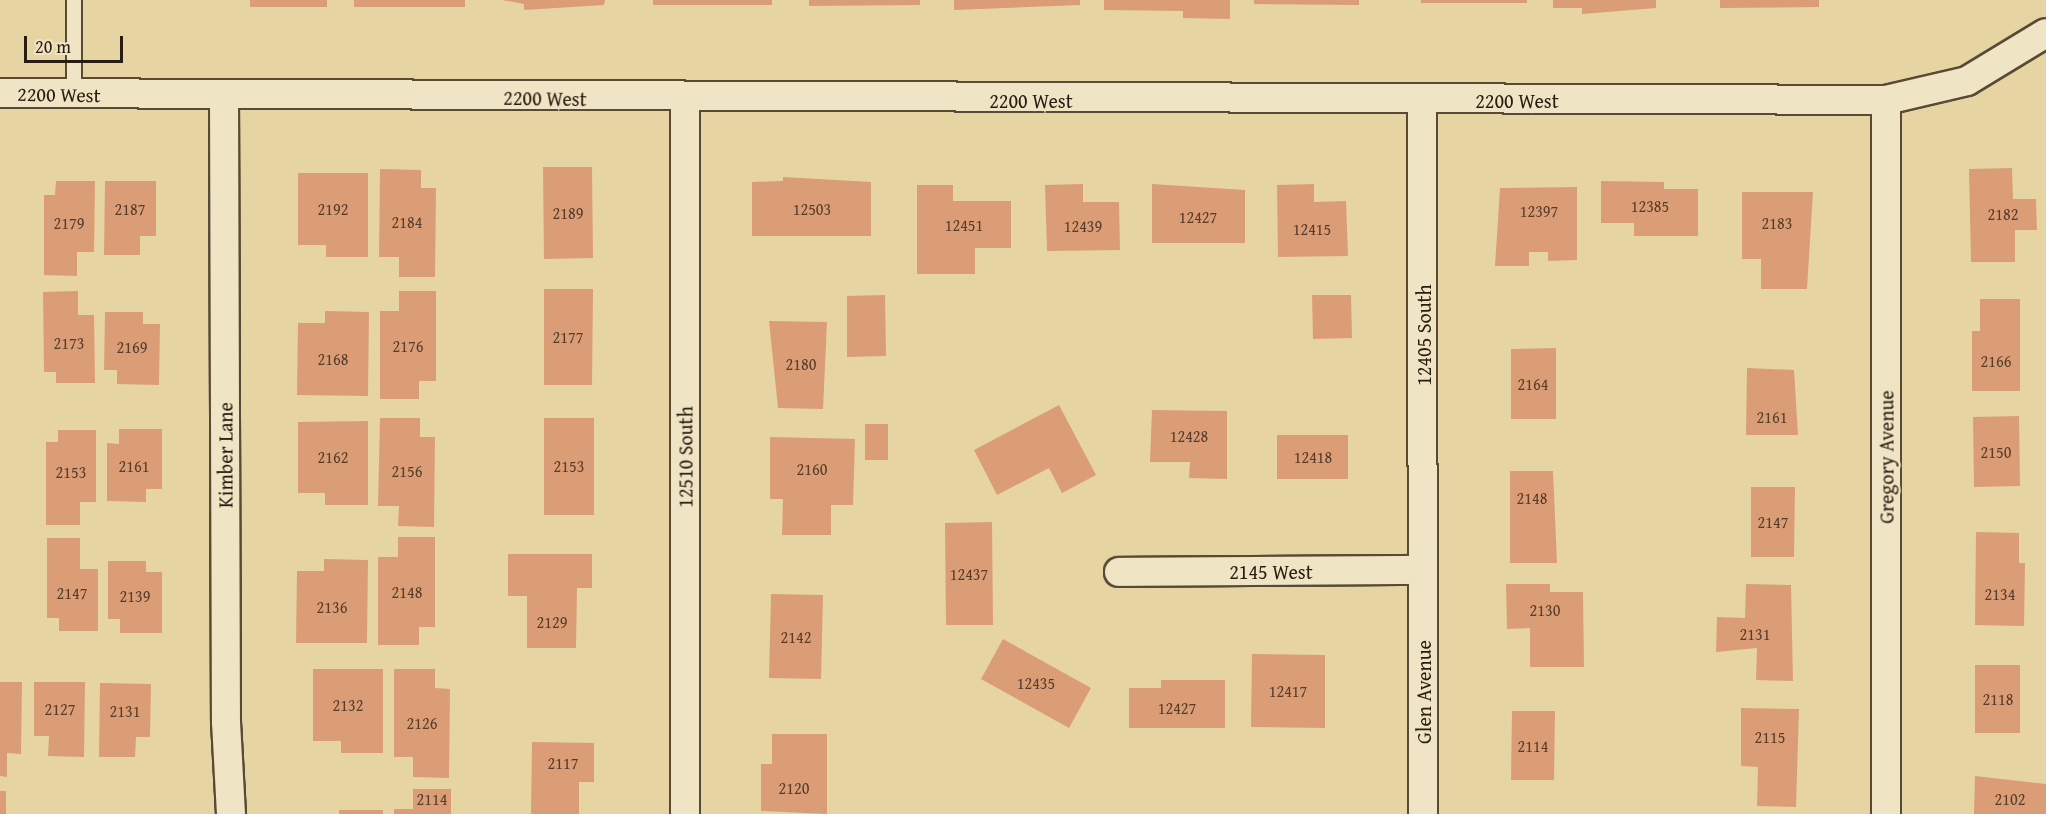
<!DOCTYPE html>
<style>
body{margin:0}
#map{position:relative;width:2046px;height:814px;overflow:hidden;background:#e6d5a2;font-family:"Gentium Book Plus",serif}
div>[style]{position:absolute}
.building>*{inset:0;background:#db9d75}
.roads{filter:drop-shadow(2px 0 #584a36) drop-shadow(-2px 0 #584a36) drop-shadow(0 2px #584a36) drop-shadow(0 -2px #584a36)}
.service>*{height:14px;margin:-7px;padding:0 7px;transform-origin:7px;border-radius:7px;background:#efe4c3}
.minor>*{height:28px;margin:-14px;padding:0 14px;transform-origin:14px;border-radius:14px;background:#efe4c3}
span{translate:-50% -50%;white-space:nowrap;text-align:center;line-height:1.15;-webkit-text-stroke:4.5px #efe4c3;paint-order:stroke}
.number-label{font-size:16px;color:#563c2b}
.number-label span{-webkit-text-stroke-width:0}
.street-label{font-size:20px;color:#291c12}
.scale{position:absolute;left:24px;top:36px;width:99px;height:27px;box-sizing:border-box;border:3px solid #291c12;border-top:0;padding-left:8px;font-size:18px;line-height:21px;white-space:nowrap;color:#291c12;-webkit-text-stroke:4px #efe4c3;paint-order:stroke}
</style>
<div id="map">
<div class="building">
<i style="clip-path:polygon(250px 0,327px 0,327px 7px,250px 7px)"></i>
<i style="clip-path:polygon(354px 0,465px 0,465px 7px,354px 7px)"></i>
<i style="clip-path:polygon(502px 0,605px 0,604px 5px,524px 10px,524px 4px)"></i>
<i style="clip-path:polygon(653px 0,772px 0,772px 5px,653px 5px)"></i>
<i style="clip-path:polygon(809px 0,920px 0,920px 5px,809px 6px)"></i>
<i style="clip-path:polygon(954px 0,1080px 0,1080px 5px,954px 10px)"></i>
<i style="clip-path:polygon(1104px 0,1230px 0,1230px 19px,1183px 18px,1183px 11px,1104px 10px)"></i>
<i style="clip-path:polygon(1254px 0,1359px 0,1359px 5px,1254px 4px)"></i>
<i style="clip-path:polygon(1421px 0,1527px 0,1527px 3px,1421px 3px)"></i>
<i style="clip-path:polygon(1553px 0,1656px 0,1656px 8px,1582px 14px,1582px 8px,1553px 8px)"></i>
<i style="clip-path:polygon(1720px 0,1819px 0,1819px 7px,1720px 8px)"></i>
<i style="clip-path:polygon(543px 167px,592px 167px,593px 258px,544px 259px)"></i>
<i style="clip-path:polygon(2012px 168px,2013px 199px,2036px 199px,2037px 230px,2015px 230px,2015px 262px,1971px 262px,1969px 169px)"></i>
<i style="clip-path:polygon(380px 169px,421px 170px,421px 188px,436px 188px,435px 277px,399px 277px,399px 257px,379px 257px)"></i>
<i style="clip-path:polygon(298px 173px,368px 173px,368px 257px,326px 257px,326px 245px,298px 245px)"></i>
<i style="clip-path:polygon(783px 177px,871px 182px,871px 236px,752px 236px,752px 182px,783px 181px)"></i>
<i style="clip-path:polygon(56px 181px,95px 181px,94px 252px,77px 252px,77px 276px,44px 275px,44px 195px,55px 195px)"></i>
<i style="clip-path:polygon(105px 181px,156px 181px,156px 236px,140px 236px,140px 255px,104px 255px)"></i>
<i style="clip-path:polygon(1601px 181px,1664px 182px,1664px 189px,1698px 189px,1698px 236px,1634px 236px,1634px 223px,1601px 223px)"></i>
<i style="clip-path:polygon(1083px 184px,1083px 202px,1119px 202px,1120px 250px,1047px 251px,1045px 185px)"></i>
<i style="clip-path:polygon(1152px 184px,1245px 190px,1245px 243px,1152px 243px)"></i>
<i style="clip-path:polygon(1314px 184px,1314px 202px,1346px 201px,1348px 256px,1278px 257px,1277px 185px)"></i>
<i style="clip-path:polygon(917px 185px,953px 185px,953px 201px,1011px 201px,1011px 248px,975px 248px,975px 274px,917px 274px)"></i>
<i style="clip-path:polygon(1577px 187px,1577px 260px,1548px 261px,1548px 252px,1529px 252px,1529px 266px,1495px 266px,1500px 188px)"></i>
<i style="clip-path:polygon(1742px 192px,1813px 192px,1807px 289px,1761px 289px,1761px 259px,1742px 259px)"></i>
<i style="clip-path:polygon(544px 289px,593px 289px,592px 385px,544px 385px)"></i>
<i style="clip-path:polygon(78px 291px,78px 315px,94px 315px,95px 383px,56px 383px,56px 372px,44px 372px,43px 292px)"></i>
<i style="clip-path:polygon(399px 291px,436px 291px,436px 381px,419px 381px,419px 399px,380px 399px,380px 311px,399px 311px)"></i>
<i style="clip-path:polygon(885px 295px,886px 356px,847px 357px,847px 296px)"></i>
<i style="clip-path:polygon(1312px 295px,1351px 295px,1352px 338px,1313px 339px)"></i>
<i style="clip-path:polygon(1980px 299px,2020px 299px,2020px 391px,1972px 391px,1972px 331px,1980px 331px)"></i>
<i style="clip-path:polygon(325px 311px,369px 312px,368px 396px,297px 395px,298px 323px,325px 323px)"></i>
<i style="clip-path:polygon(105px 312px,143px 312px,143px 324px,160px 324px,159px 385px,117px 384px,117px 370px,104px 370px)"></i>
<i style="clip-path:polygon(769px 321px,827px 322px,823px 409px,778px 408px)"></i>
<i style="clip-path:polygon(1556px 348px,1556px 419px,1511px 419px,1511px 349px)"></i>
<i style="clip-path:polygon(1747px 368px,1794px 370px,1798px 435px,1746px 435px)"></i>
<i style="clip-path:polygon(1059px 405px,1096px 475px,1062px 493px,1049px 468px,997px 495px,974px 450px)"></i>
<i style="clip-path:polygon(1152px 410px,1227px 411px,1227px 479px,1189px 478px,1190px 462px,1150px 462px)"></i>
<i style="clip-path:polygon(2019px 416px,2020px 486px,1974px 487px,1973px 417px)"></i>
<i style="clip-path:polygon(380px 418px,420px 418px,420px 437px,435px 437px,434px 527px,398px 526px,399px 506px,378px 506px)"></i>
<i style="clip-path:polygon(544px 418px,594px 418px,594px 515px,544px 515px)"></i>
<i style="clip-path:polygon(368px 421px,368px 505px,325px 505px,325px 493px,298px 493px,298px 422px)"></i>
<i style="clip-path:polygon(865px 424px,888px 424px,888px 460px,865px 460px)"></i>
<i style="clip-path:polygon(119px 429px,162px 429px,162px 489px,146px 489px,146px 502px,107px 501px,107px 443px,119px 444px)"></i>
<i style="clip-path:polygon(58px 430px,96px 430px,96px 502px,80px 502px,80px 525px,46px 525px,46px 442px,58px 442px)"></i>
<i style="clip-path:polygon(1277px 435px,1348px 435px,1348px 479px,1277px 479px)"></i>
<i style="clip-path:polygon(770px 437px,855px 439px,853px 505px,831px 505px,831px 535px,782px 535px,783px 499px,770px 499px)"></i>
<i style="clip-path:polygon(1510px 471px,1553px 471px,1557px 563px,1510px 563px)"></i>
<i style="clip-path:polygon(1751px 487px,1795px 487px,1794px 557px,1751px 557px)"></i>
<i style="clip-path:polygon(992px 522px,993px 625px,946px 625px,945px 523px)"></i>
<i style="clip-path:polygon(1976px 532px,2019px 533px,2019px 563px,2025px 563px,2024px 626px,1975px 625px)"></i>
<i style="clip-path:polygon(398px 537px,435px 537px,435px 627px,419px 627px,419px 645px,378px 645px,378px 557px,398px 557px)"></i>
<i style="clip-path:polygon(47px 538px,80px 538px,80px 569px,98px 569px,98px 631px,59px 631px,59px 618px,47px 618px)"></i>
<i style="clip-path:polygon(508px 554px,592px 554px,592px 588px,577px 588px,576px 648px,527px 648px,527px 596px,508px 596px)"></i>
<i style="clip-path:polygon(324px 559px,368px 560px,367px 643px,296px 643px,297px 571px,324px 571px)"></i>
<i style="clip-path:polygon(108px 561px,146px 561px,146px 572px,162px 572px,162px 633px,120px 633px,120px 619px,108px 619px)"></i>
<i style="clip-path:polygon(1506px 584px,1550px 584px,1550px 592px,1583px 592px,1584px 667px,1530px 667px,1530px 628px,1507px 629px)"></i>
<i style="clip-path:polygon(1746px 584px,1791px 585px,1793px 681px,1756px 680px,1757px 648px,1716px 652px,1717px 617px,1745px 618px)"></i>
<i style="clip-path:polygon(771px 594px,823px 595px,821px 679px,769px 678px)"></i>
<i style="clip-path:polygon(1003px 639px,1091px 688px,1069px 728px,981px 679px)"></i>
<i style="clip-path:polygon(1252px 654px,1325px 655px,1325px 728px,1251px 727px)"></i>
<i style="clip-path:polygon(1975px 665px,2020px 665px,2020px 733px,1975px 733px)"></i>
<i style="clip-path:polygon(313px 669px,383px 669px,383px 753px,341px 753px,341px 741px,313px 741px)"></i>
<i style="clip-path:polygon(394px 669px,435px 669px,435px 688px,450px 689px,449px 778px,413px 777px,413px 757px,394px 757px)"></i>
<i style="clip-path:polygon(1161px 680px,1225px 680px,1225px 728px,1129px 728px,1129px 688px,1161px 688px)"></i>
<i style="clip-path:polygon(0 682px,22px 682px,21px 754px,7px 753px,7px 777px,0 776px)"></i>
<i style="clip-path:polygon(34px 682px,85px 682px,84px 757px,48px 756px,49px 736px,34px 736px)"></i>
<i style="clip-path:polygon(100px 683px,151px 684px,150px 737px,136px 737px,135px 757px,99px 757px)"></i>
<i style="clip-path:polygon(1741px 708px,1799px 709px,1796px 807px,1757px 806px,1758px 767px,1741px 766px)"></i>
<i style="clip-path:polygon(1512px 711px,1555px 711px,1554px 780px,1511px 780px)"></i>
<i style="clip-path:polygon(772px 734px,827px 734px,827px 814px,761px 811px,761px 764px,772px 764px)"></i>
<i style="clip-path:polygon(532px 742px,594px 743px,594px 782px,579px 782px,579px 814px,531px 814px)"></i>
<i style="clip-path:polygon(1975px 776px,2046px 784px,2046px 814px,1974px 814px)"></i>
<i style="clip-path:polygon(413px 789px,451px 789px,451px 814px,394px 814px,394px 809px,413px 809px)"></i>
<i style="clip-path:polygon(0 791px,6px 791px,6px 814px,0 814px)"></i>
<i style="clip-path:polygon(339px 810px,383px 810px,383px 814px,339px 814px)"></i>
</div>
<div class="roads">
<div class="service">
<i style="left:74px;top:0;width:94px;rotate:90deg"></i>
</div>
<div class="minor">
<i style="left:0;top:93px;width:1886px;rotate:0.21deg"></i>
<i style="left:1886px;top:100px;width:83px;rotate:-13.2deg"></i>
<i style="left:1967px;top:81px;width:92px;rotate:-31.3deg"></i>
<i style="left:224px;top:95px;width:627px;rotate:89.82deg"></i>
<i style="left:226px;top:722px;width:92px;rotate:86.9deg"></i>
<i style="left:1422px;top:100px;width:714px;rotate:89.92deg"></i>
<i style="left:1886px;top:100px;width:714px;rotate:90deg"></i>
<i style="left:1119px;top:572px;width:304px;rotate:-0.4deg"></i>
<i style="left:685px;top:814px;width:714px;rotate:-90deg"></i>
</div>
</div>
<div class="number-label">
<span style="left:1650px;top:206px">12385</span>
<span style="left:130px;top:209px">2187</span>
<span style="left:333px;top:209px">2192</span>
<span style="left:812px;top:209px">12503</span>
<span style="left:1539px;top:211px">12397</span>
<span style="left:568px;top:213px">2189</span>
<span style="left:2003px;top:214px">2182</span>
<span style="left:1198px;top:217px">12427</span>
<span style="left:407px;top:222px">2184</span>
<span style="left:69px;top:223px">2179</span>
<span style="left:1777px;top:223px">2183</span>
<span style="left:964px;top:225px">12451</span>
<span style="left:1083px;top:226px">12439</span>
<span style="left:1312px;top:229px">12415</span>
<span style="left:568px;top:337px">2177</span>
<span style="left:69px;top:343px">2173</span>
<span style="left:408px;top:346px">2176</span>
<span style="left:132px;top:347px">2169</span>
<span style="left:333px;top:359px">2168</span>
<span style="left:1996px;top:361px">2166</span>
<span style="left:801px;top:364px">2180</span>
<span style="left:1533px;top:384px">2164</span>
<span style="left:1772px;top:417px">2161</span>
<span style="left:1189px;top:436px">12428</span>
<span style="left:1996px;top:452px">2150</span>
<span style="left:333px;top:457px">2162</span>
<span style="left:1313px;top:457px">12418</span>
<span style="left:134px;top:466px">2161</span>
<span style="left:569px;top:466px">2153</span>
<span style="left:812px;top:469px">2160</span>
<span style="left:407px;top:471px">2156</span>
<span style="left:71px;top:472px">2153</span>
<span style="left:1532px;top:498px">2148</span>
<span style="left:1773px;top:522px">2147</span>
<span style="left:969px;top:574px">12437</span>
<span style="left:407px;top:592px">2148</span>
<span style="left:72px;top:593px">2147</span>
<span style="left:2000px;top:594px">2134</span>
<span style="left:135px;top:596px">2139</span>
<span style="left:332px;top:607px">2136</span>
<span style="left:1545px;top:610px">2130</span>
<span style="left:552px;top:622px">2129</span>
<span style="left:1755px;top:634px">2131</span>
<span style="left:796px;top:637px">2142</span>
<span style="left:1036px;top:683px">12435</span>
<span style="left:1288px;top:691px">12417</span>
<span style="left:1998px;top:699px">2118</span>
<span style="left:348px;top:705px">2132</span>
<span style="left:1177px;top:708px">12427</span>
<span style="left:60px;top:709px">2127</span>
<span style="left:125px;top:711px">2131</span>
<span style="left:422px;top:723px">2126</span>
<span style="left:1770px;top:737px">2115</span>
<span style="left:1533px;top:746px">2114</span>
<span style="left:563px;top:763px">2117</span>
<span style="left:794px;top:788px">2120</span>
<span style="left:432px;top:799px">2114</span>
<span style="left:2010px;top:799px">2102</span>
</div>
<div class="street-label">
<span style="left:59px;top:94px;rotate:1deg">2200 West</span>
<span style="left:545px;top:98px;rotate:1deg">2200 West</span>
<span style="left:1031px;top:100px">2200 West</span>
<span style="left:1517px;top:100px">2200 West</span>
<span style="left:1423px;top:335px;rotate:-90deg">12405 South</span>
<span style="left:225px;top:455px;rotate:-90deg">Kimber Lane</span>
<span style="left:685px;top:457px;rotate:-90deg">12510 South</span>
<span style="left:1886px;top:457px;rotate:-90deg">Gregory Avenue</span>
<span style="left:1271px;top:571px">2145 West</span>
<span style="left:1423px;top:692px;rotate:-90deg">Glen Avenue</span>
</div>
<div class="scale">20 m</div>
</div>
